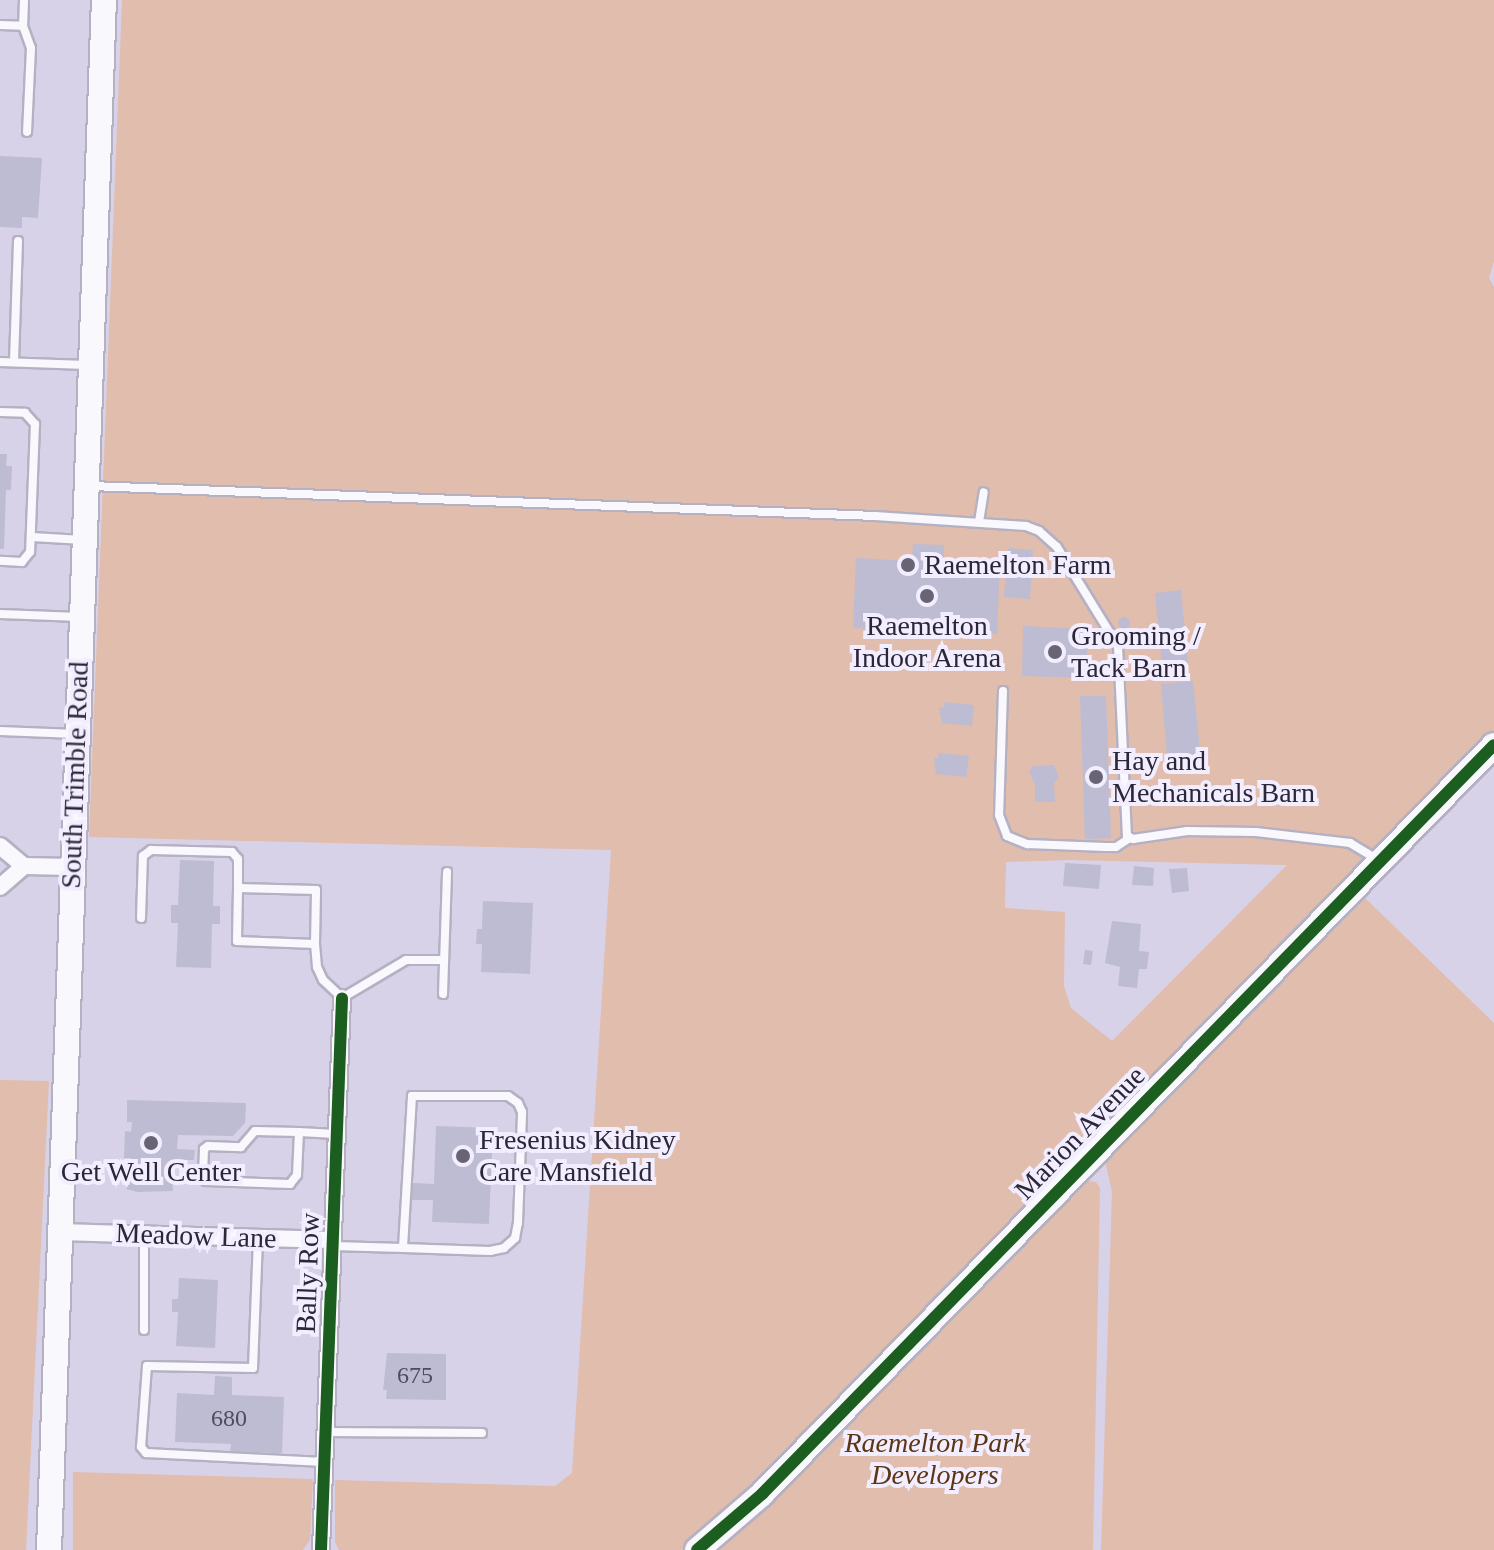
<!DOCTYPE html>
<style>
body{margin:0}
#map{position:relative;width:1494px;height:1550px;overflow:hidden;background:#d8d2e8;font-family:Georgia,serif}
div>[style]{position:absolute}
.green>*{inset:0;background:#e0bdad}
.building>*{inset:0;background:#bdbcd2}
.round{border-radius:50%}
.roads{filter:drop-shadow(2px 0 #b5b0c2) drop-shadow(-2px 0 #b5b0c2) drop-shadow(0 2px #b5b0c2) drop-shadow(0 -2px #b5b0c2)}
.lane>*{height:8px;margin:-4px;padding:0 4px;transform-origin:4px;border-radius:4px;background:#f9f8fc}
.street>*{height:16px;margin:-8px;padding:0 8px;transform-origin:8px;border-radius:8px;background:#f9f8fc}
.secondary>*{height:24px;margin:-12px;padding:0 12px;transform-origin:12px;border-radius:12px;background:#f9f8fc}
.cycleway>*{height:12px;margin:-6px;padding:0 6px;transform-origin:6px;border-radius:6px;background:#1b5e20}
.dots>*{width:22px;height:22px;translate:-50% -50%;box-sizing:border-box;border:4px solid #f2edff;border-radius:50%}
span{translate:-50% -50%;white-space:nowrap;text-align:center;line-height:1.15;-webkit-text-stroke:8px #f2edff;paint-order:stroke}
.number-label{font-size:24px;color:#504c5e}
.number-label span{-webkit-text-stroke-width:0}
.poi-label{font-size:28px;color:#2c2737}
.left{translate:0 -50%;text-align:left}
.street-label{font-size:28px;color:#2c2737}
.park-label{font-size:28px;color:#5c3512;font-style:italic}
</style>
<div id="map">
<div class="green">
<i style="clip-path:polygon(evenodd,122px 0,1494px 0,1494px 261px,1489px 278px,1494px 287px,1494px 734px,765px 1480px,681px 1550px,339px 1550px,335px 1542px,335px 1480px,555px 1486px,572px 1473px,611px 850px,89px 837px,122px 0,1069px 860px,1286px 865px,1287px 865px,1112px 1041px,1071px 1008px,1064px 986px,1065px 912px,1005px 908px,1006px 862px,1069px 860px)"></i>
<i style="clip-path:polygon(1361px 894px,1494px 1023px,1494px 1550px,1101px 1550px,1112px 1192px,1104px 1156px)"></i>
<i style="clip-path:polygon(0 1080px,49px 1081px,26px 1550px,0 1550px)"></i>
<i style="clip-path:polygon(1079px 1180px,1096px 1182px,1100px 1188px,1093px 1550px,712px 1550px)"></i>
<i style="clip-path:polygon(73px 1472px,313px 1479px,310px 1540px,303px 1550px,73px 1550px)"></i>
</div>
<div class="building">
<i style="clip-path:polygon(0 156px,42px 158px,38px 218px,22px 217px,22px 228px,0 227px)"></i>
<i style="clip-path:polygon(0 454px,7px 454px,6px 466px,12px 466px,11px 490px,6px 490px,4px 549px,0 549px)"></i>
<i style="clip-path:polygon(913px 544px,944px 545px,944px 561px,1000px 564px,997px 634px,853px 628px,856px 558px,912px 561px)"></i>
<i style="clip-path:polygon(1008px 548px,1033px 550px,1030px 599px,1004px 597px)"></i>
<i style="clip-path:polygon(1181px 590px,1188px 664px,1162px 667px,1155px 593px)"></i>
<i class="round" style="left:1118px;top:617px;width:12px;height:12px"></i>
<i style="clip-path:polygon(1023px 626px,1088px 629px,1086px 678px,1022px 676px)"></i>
<i style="clip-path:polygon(1193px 681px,1201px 760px,1188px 761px,1189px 766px,1168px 769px,1161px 684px)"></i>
<i style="clip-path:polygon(1080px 696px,1106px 696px,1111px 838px,1085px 839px)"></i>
<i style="clip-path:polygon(945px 702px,974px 705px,972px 726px,942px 723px,939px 707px,944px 708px)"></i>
<i style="clip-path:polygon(939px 753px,969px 756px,966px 777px,936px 774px,934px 758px,938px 758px)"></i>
<i style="clip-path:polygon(1054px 765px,1059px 777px,1054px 783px,1055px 802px,1035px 802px,1035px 784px,1029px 772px,1033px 766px)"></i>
<i style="clip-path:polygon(180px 860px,214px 861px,213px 906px,220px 906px,220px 924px,212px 924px,211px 968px,176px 967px,178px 923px,171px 923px,171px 905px,178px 905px)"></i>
<i style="clip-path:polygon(1065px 863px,1101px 865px,1099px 889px,1063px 886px)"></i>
<i style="clip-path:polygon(1134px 866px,1154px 868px,1153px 886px,1132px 885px)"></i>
<i style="clip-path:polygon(1187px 868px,1189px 891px,1172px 893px,1169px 869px)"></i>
<i style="clip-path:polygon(483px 901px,533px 903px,530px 974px,481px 972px,482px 944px,476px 944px,477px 929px,482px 929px)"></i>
<i style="clip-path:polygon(1112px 921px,1141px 924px,1139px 951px,1149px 952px,1147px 969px,1139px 969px,1137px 988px,1118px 986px,1120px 967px,1105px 963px)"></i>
<i style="clip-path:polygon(1085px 950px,1093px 951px,1091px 965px,1083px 964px)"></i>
<i style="clip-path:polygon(127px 1100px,246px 1103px,245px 1123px,233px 1136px,178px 1135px,177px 1149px,195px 1150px,194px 1160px,171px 1160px,173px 1191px,137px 1192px,126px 1189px,131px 1158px,124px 1158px,125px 1131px,131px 1132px,132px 1122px,127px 1122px)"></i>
<i style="clip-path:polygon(436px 1126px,493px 1128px,489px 1224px,432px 1222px,433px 1200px,412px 1200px,413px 1183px,434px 1184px)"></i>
<i style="clip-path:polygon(179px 1278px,218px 1280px,215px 1348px,176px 1346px,178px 1312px,172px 1312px,172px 1299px,178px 1299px)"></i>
<i style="clip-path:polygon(387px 1353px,446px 1354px,446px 1400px,386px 1399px,387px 1390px,383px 1390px)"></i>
<i style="clip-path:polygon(215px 1376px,232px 1377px,232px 1395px,284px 1397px,282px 1453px,230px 1452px,231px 1444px,175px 1442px,177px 1393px,214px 1395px)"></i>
</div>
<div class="roads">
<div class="lane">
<i style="left:24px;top:0;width:26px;rotate:92deg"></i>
<i style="left:23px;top:26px;width:23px;rotate:70deg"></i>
<i style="left:31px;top:48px;width:84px;rotate:92.7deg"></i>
<i style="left:0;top:25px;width:23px;rotate:2deg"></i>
<i style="left:0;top:362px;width:87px;rotate:2deg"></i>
<i style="left:14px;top:362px;width:121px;rotate:-88.1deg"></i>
<i style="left:0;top:412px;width:25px;rotate:2deg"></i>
<i style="left:25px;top:413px;width:15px;rotate:48deg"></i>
<i style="left:35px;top:424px;width:128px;rotate:92.2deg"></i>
<i style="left:30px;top:552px;width:13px;rotate:129deg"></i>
<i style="left:22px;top:562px;width:22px;rotate:-177deg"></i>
<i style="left:91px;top:486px;width:785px;rotate:2.19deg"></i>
<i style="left:875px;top:516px;width:151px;rotate:3.8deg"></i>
<i style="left:1026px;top:526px;width:14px;rotate:21deg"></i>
<i style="left:1039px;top:531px;width:24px;rotate:42deg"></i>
<i style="left:1057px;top:547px;width:116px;rotate:58.4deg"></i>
<i style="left:1118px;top:646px;width:190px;rotate:87.3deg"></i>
<i style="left:1127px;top:836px;width:7px;rotate:27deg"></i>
<i style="left:1133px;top:839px;width:55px;rotate:-8.4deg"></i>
<i style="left:1187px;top:831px;width:69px;rotate:0.8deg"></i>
<i style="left:1256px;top:832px;width:95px;rotate:6.7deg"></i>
<i style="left:1350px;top:843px;width:33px;rotate:31deg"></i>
<i style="left:979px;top:522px;width:30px;rotate:-81deg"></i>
<i style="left:32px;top:537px;width:51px;rotate:3.4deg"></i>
<i style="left:0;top:614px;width:80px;rotate:2.1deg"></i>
<i style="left:1003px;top:691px;width:124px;rotate:91.8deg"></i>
<i style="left:999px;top:815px;width:22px;rotate:69deg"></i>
<i style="left:1007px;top:836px;width:22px;rotate:22deg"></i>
<i style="left:1027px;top:844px;width:79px;rotate:2.2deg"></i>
<i style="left:1106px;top:847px;width:10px"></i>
<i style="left:1116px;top:847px;width:17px;rotate:-33deg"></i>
<i style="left:0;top:731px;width:76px;rotate:2.3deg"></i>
<i style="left:141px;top:918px;width:62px;rotate:-88.2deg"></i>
<i style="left:143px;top:856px;width:10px;rotate:-37deg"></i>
<i style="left:151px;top:850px;width:81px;rotate:1.4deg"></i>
<i style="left:232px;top:852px;width:9px;rotate:49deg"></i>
<i style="left:238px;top:859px;width:29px;rotate:90deg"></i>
<i style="left:315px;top:944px;width:54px;rotate:-88.9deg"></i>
<i style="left:316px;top:890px;width:78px;rotate:-178.5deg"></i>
<i style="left:238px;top:888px;width:53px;rotate:91.1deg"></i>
<i style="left:237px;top:941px;width:78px;rotate:2.2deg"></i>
<i style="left:315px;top:944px;width:23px;rotate:85deg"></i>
<i style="left:317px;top:967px;width:14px;rotate:65deg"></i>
<i style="left:323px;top:980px;width:26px;rotate:43deg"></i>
<i style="left:342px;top:998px;width:74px;rotate:-30.7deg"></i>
<i style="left:406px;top:960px;width:38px"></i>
<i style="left:443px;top:994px;width:122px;rotate:-88.1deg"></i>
<i style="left:299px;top:1132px;width:43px;rotate:92.7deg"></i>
<i style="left:297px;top:1175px;width:11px;rotate:128deg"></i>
<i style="left:290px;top:1184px;width:84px;rotate:-178deg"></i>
<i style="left:206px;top:1181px;width:5px;rotate:-127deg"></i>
<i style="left:203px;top:1177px;width:28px;rotate:-88deg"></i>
<i style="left:204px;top:1149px;width:5px;rotate:-37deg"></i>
<i style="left:208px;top:1146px;width:33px;rotate:2deg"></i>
<i style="left:241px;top:1147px;width:21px;rotate:-49deg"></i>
<i style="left:255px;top:1131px;width:44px;rotate:1.3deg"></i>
<i style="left:299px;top:1132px;width:37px;rotate:3deg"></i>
<i style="left:258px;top:1238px;width:130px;rotate:92.2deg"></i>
<i style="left:253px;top:1368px;width:106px;rotate:-178.9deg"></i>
<i style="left:147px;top:1366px;width:81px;rotate:94.2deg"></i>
<i style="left:141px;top:1447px;width:8px;rotate:50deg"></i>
<i style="left:146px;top:1453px;width:178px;rotate:2.9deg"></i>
<i style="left:333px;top:1246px;width:70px;rotate:1.6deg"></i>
<i style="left:403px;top:1248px;width:87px;rotate:2deg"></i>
<i style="left:490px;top:1251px;width:14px;rotate:-12deg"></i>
<i style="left:504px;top:1248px;width:15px;rotate:-42deg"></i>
<i style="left:515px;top:1238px;width:15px;rotate:-79deg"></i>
<i style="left:518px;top:1223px;width:111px;rotate:-87.9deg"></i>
<i style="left:522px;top:1112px;width:10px;rotate:-114deg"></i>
<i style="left:518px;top:1103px;width:12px;rotate:-145deg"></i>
<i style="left:508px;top:1096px;width:96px;rotate:180deg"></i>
<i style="left:412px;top:1096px;width:152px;rotate:93.4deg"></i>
<i style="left:144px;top:1330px;width:95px;rotate:-90deg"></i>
<i style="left:326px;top:1432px;width:156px;rotate:0.4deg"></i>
</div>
<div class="street">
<i style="left:0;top:846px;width:31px;rotate:40deg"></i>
<i style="left:24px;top:866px;width:48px;rotate:1.2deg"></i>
<i style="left:0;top:887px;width:32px;rotate:-41deg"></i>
<i style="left:59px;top:1232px;width:274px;rotate:1.7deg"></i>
<i style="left:321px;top:1550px;width:552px;rotate:-87.82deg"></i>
</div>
<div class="secondary">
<i style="left:49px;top:1550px;width:1551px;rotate:-87.97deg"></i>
<i style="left:697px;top:1550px;width:86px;rotate:-40.7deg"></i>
<i style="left:762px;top:1494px;width:1047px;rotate:-45.66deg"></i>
</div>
</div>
<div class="cycleway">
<i style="left:321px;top:1550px;width:552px;rotate:-87.82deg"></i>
<i style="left:697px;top:1550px;width:86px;rotate:-40.7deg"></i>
<i style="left:762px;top:1494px;width:1047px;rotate:-45.66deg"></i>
</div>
<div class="dots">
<i style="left:908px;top:565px;background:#686375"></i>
<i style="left:927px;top:596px;background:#686375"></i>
<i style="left:1055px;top:652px;background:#686375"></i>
<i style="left:1096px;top:777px;background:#686375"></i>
<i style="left:151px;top:1143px;background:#686375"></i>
<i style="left:463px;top:1156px;background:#686375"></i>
</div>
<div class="number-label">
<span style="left:415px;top:1376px">675</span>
<span style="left:229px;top:1419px">680</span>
</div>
<div class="poi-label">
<span class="left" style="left:924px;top:565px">Raemelton Farm</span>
<span style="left:927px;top:642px">Raemelton<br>Indoor Arena</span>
<span class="left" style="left:1071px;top:652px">Grooming /<br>Tack Barn</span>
<span class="left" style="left:1112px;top:777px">Hay and<br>Mechanicals Barn</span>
<span class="left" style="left:479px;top:1156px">Fresenius Kidney<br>Care Mansfield</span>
<span style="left:151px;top:1172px">Get Well Center</span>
</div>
<div class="street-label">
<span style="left:75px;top:775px;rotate:-88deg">South Trimble Road</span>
<span style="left:1080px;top:1133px;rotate:-46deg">Marion Avenue</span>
<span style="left:196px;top:1236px;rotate:2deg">Meadow Lane</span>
<span style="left:308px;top:1273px;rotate:-88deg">Bally Row</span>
</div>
<div class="park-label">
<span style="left:935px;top:1459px">Raemelton Park<br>Developers</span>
</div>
</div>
